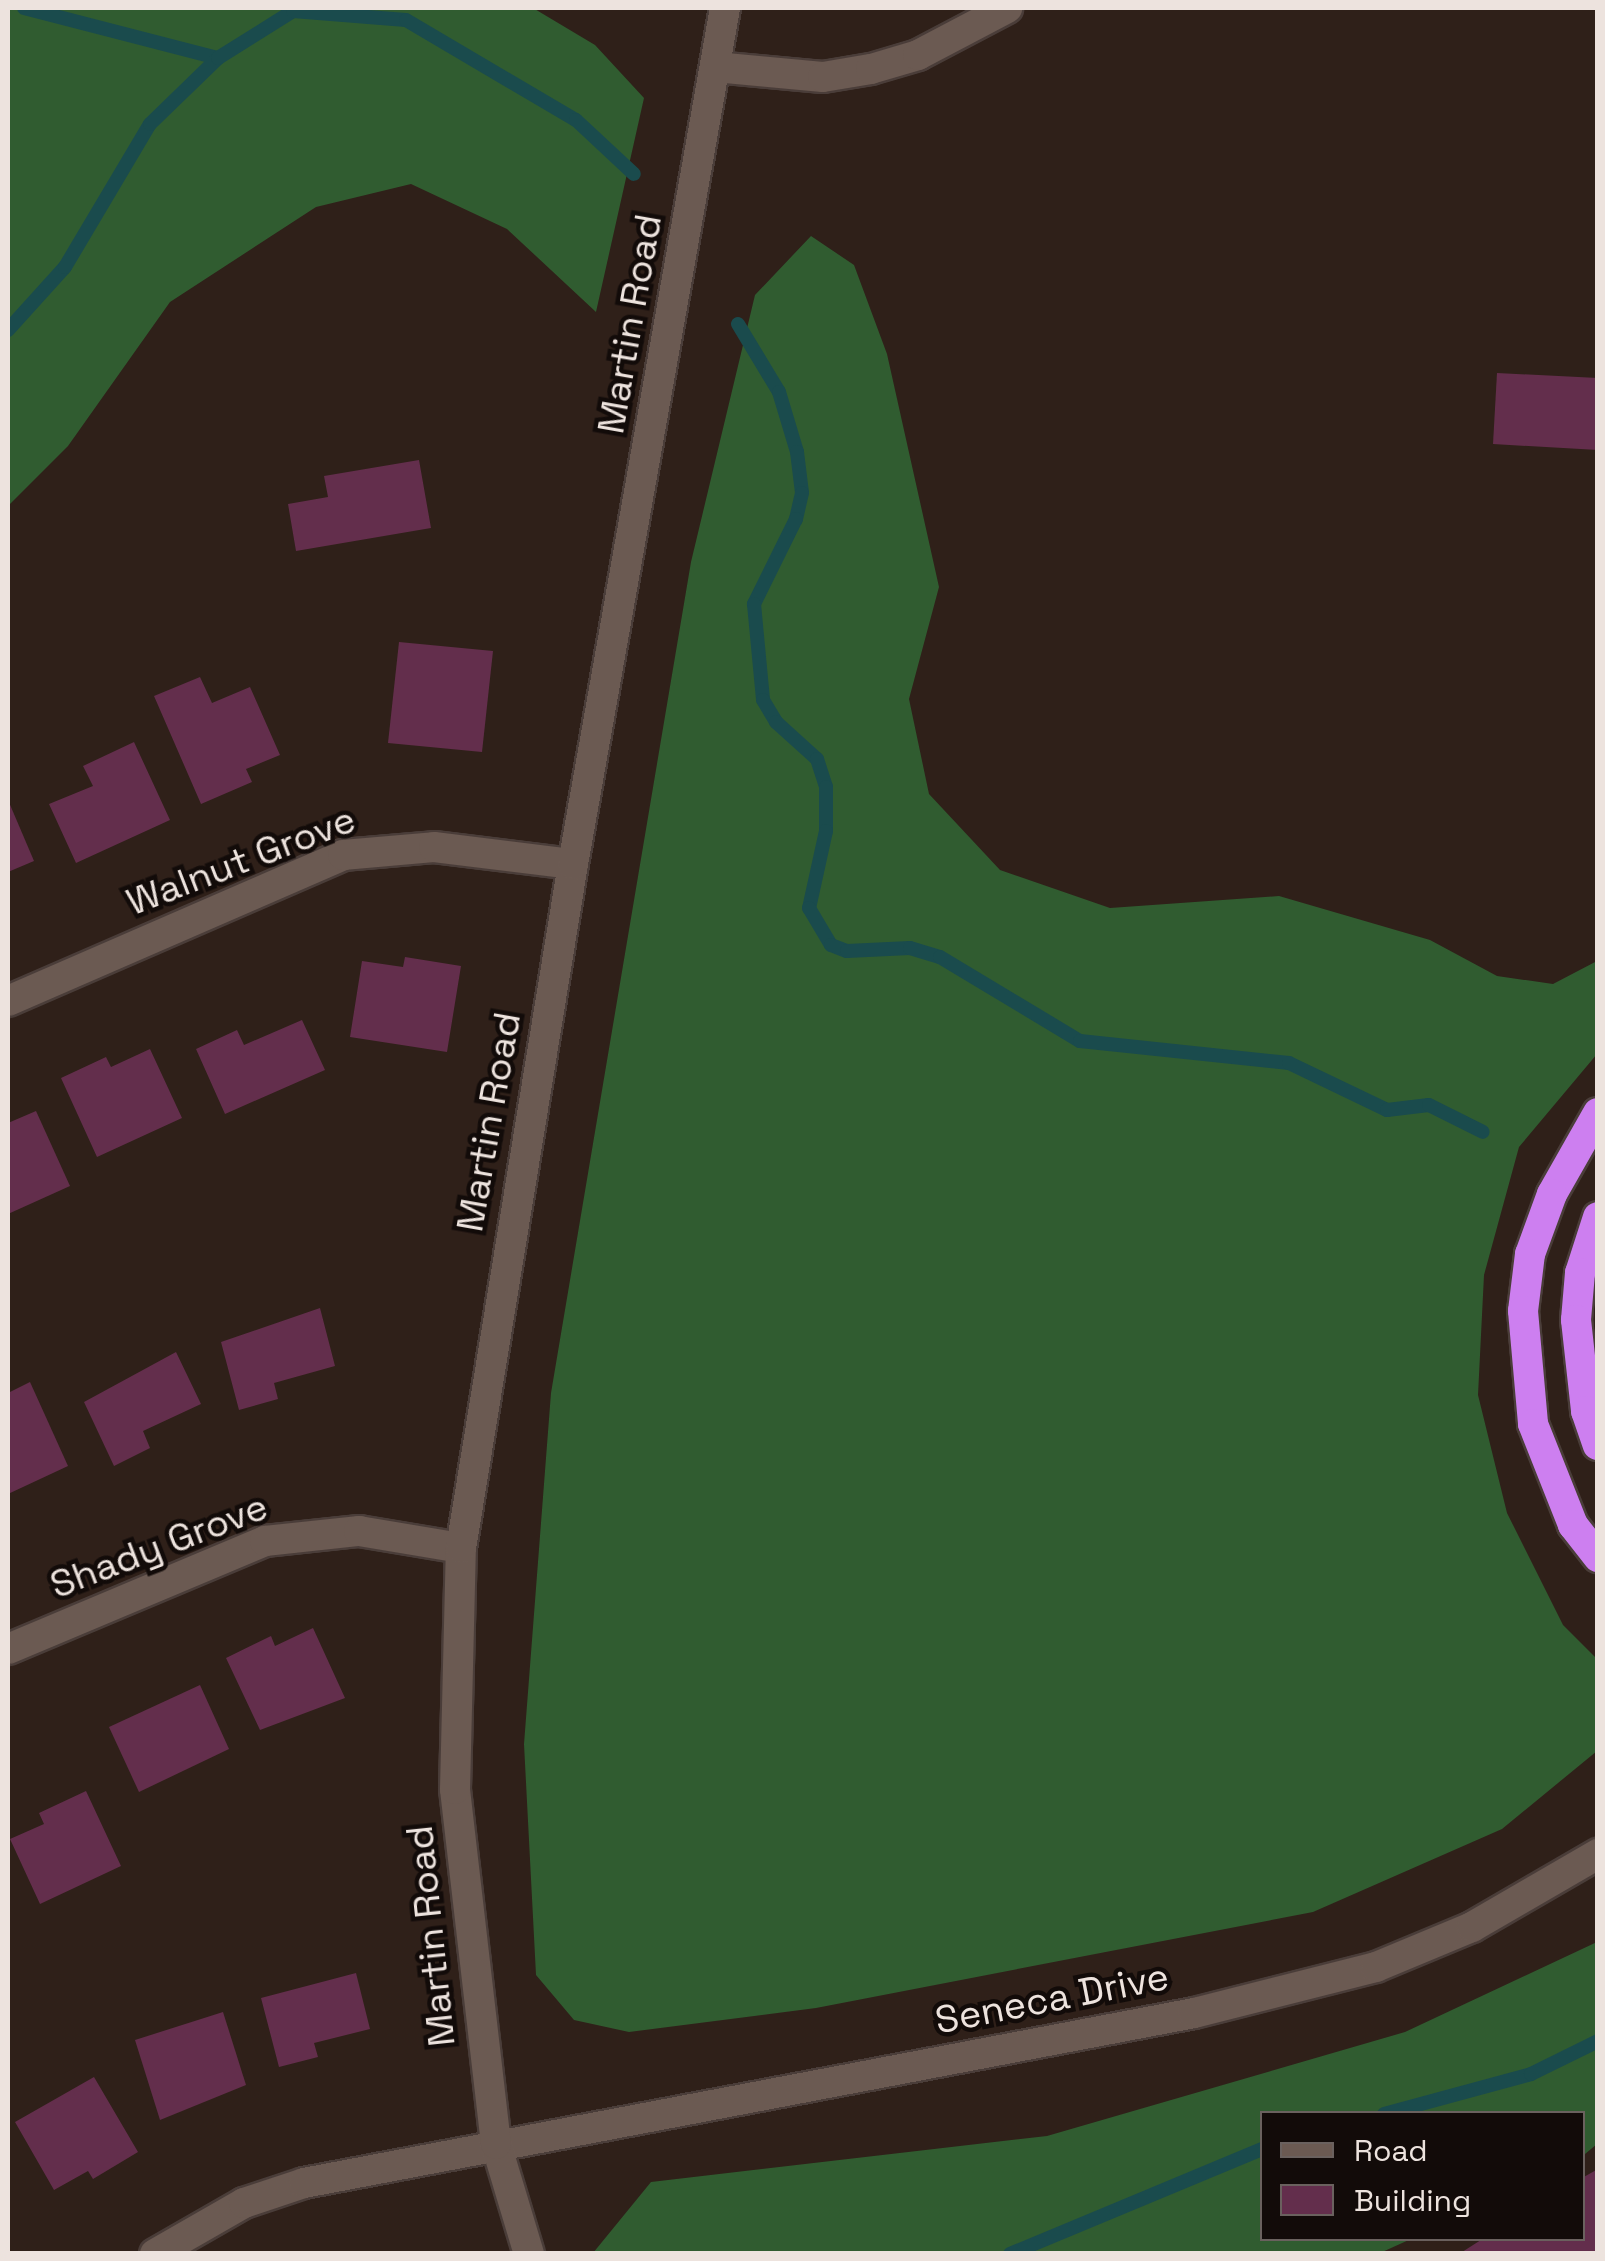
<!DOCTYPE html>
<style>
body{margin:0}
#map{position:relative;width:1605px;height:2261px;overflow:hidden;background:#2f2019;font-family:"Space Grotesk",sans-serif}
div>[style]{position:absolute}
.forest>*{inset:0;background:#305c30}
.stream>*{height:14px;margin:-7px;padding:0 7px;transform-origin:7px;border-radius:7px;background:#1a4b4d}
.building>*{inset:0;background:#632e4c}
.roads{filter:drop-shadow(2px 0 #4a3d39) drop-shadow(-2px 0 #4a3d39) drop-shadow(0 2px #4a3d39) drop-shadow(0 -2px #4a3d39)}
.minor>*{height:30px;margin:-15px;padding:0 15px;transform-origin:15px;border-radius:15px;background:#6b5a52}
.highway>*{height:30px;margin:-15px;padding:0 15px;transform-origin:15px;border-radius:15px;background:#cd7ff0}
span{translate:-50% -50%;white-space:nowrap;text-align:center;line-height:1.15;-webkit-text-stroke:9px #120b09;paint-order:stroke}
.street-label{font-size:38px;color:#ede3de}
.frame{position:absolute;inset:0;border:10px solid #ede3de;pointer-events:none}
.legend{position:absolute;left:1260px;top:2111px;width:325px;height:130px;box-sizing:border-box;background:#120b09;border:2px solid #6a615e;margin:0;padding:12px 18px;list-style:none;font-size:30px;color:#ede3de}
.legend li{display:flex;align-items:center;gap:20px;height:50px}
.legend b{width:50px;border:2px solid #6a615e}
</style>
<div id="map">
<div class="forest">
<i style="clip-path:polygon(8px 8px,533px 8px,595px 45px,644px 98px,596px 312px,507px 229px,411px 184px,316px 207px,170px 302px,68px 446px,8px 506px)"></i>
<i style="clip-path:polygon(811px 236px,854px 265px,887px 354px,939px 587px,909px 699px,929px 794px,1000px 870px,1110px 908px,1279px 896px,1430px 940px,1497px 976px,1553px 984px,1597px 961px,1597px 1054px,1519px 1147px,1484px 1275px,1478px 1395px,1507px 1513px,1563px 1625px,1597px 1659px,1597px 1751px,1502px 1829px,1313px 1912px,816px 2008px,629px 2032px,574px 2020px,536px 1975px,524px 1744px,551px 1393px,691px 562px,755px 295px)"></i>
<i style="clip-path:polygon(1597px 1942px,1597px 2144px,1585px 2154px,1582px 2114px,1262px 2114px,1262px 2238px,1411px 2239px,1380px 2253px,593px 2253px,651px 2182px,1047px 2136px,1405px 2032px)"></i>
</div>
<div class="stream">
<i style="left:24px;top:8px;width:200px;rotate:14.5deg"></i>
<i style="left:738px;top:324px;width:79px;rotate:58.9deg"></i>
<i style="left:779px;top:392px;width:63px;rotate:73.3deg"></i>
<i style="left:797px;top:452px;width:41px;rotate:83deg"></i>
<i style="left:802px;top:493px;width:27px;rotate:103deg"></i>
<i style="left:796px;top:519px;width:95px;rotate:116.3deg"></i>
<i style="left:754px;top:604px;width:96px;rotate:84.6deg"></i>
<i style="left:763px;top:700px;width:26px;rotate:59deg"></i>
<i style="left:776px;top:722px;width:55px;rotate:42.1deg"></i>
<i style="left:817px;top:759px;width:29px;rotate:72deg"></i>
<i style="left:826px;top:787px;width:44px;rotate:90deg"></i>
<i style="left:826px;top:831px;width:79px;rotate:102.4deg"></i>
<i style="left:809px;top:908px;width:43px;rotate:59.3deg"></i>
<i style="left:831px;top:945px;width:17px;rotate:21deg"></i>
<i style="left:847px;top:951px;width:63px;rotate:-2.7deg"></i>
<i style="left:910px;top:948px;width:31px;rotate:17deg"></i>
<i style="left:940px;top:957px;width:163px;rotate:31deg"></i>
<i style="left:1080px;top:1041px;width:210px;rotate:6deg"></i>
<i style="left:1289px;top:1063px;width:109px;rotate:25.6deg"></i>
<i style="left:1387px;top:1110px;width:42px;rotate:-6.8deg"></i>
<i style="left:1429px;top:1105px;width:60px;rotate:26.6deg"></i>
<i style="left:8px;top:330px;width:85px;rotate:-47.9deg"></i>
<i style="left:65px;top:267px;width:166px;rotate:-59.3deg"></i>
<i style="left:150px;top:124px;width:95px;rotate:-44.1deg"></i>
<i style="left:218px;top:58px;width:89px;rotate:-32.1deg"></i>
<i style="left:293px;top:11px;width:113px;rotate:4.6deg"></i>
<i style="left:406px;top:20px;width:197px;rotate:30.5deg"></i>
<i style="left:576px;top:120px;width:79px;rotate:43deg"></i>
<i style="left:1384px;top:2114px;width:152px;rotate:-15.2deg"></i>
<i style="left:1531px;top:2074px;width:75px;rotate:-26.2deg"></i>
<i style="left:1010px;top:2254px;width:273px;rotate:-22.6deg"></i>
</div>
<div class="building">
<i style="clip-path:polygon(1497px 373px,1598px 378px,1598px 450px,1493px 444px)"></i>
<i style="clip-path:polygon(419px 460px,431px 528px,296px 551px,288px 504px,328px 497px,324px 476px)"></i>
<i style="clip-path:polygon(399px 642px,493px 651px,482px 752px,388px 743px)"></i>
<i style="clip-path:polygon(200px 677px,212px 703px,250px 687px,280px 755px,246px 769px,252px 782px,201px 804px,154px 696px)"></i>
<i style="clip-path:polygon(134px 742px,170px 820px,76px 863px,49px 804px,93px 786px,83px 766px)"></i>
<i style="clip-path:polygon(8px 800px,34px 861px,8px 872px)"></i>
<i style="clip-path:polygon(405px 957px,461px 966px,447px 1052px,350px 1037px,362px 961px,403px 967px)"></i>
<i style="clip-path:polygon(302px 1020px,325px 1070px,225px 1114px,196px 1049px,237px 1030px,244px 1045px)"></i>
<i style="clip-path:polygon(150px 1049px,182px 1118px,97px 1157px,61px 1078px,106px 1057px,111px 1067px)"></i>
<i style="clip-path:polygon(36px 1111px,70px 1186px,8px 1214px,8px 1123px)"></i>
<i style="clip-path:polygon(320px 1308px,335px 1366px,274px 1383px,278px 1399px,239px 1410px,221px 1342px)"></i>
<i style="clip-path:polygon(176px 1352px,201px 1404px,143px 1431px,150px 1448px,114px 1466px,84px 1402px)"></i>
<i style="clip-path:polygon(30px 1382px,68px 1466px,8px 1494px,8px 1393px)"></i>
<i style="clip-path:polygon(313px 1628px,345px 1698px,260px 1730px,226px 1658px,271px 1636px,275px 1646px)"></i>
<i style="clip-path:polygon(200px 1685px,229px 1749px,139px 1792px,109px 1727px)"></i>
<i style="clip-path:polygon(86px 1791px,121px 1866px,40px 1904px,10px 1839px,44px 1824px,39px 1813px)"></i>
<i style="clip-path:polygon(356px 1973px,370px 2029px,314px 2043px,318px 2057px,279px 2067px,261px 1998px)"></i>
<i style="clip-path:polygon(223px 2012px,246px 2085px,160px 2120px,135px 2040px)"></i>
<i style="clip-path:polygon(94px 2077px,138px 2152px,93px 2179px,88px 2171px,54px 2190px,15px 2122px)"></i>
<i style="clip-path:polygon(1598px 2169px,1598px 2254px,1459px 2254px,1484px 2238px,1582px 2238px,1582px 2178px)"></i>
</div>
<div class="roads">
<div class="minor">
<i style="left:715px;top:67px;width:108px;rotate:5.3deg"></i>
<i style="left:823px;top:77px;width:49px;rotate:-9.5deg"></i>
<i style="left:871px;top:69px;width:49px;rotate:-16.6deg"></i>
<i style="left:918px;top:55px;width:101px;rotate:-27.8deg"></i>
<i style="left:8px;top:1001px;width:365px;rotate:-23.5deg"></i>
<i style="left:343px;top:855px;width:91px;rotate:-5deg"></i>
<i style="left:434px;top:847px;width:140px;rotate:7deg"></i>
<i style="left:8px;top:1649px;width:279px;rotate:-22.8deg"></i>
<i style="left:265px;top:1541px;width:95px;rotate:-6.1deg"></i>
<i style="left:359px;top:1531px;width:103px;rotate:9.5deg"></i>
<i style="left:155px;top:2254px;width:103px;rotate:-29.8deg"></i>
<i style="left:244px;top:2203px;width:63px;rotate:-18.4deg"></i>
<i style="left:304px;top:2183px;width:906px;rotate:-10.81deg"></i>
<i style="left:1194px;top:2013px;width:188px;rotate:-14.2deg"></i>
<i style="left:1376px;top:1967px;width:104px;rotate:-22.6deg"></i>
<i style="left:1472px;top:1927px;width:146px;rotate:-30.1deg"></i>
<i style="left:529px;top:2254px;width:115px;rotate:-106.7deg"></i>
<i style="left:496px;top:2144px;width:357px;rotate:-96.6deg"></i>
<i style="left:455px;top:1789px;width:241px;rotate:-88.6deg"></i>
<i style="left:461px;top:1548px;width:693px;rotate:-80.7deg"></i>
<i style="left:573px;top:864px;width:869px;rotate:-79.93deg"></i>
</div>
<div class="highway">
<i style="left:1598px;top:1113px;width:93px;rotate:119.6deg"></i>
<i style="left:1552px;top:1194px;width:64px;rotate:110.1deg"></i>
<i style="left:1530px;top:1254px;width:57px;rotate:97deg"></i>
<i style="left:1523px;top:1311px;width:113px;rotate:84.9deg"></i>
<i style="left:1533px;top:1424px;width:109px;rotate:68.4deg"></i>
<i style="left:1573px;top:1525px;width:41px;rotate:52deg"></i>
<i style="left:1598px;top:1217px;width:59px;rotate:107.8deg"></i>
<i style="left:1580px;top:1273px;width:47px;rotate:94.9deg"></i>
<i style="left:1576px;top:1320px;width:92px;rotate:83.7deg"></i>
<i style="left:1586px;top:1411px;width:36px;rotate:71deg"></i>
</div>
</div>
<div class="street-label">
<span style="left:630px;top:324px;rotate:-80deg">Martin Road</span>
<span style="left:241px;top:861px;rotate:-21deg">Walnut Grove</span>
<span style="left:489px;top:1122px;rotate:-80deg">Martin Road</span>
<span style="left:159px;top:1546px;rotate:-21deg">Shady Grove</span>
<span style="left:431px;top:1936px;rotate:-96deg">Martin Road</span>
<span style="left:1052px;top:1999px;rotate:-11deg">Seneca Drive</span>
</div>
<div class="frame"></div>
<ul class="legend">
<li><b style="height:12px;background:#6b5a52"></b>Road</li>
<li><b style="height:28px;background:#632e4c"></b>Building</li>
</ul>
</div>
